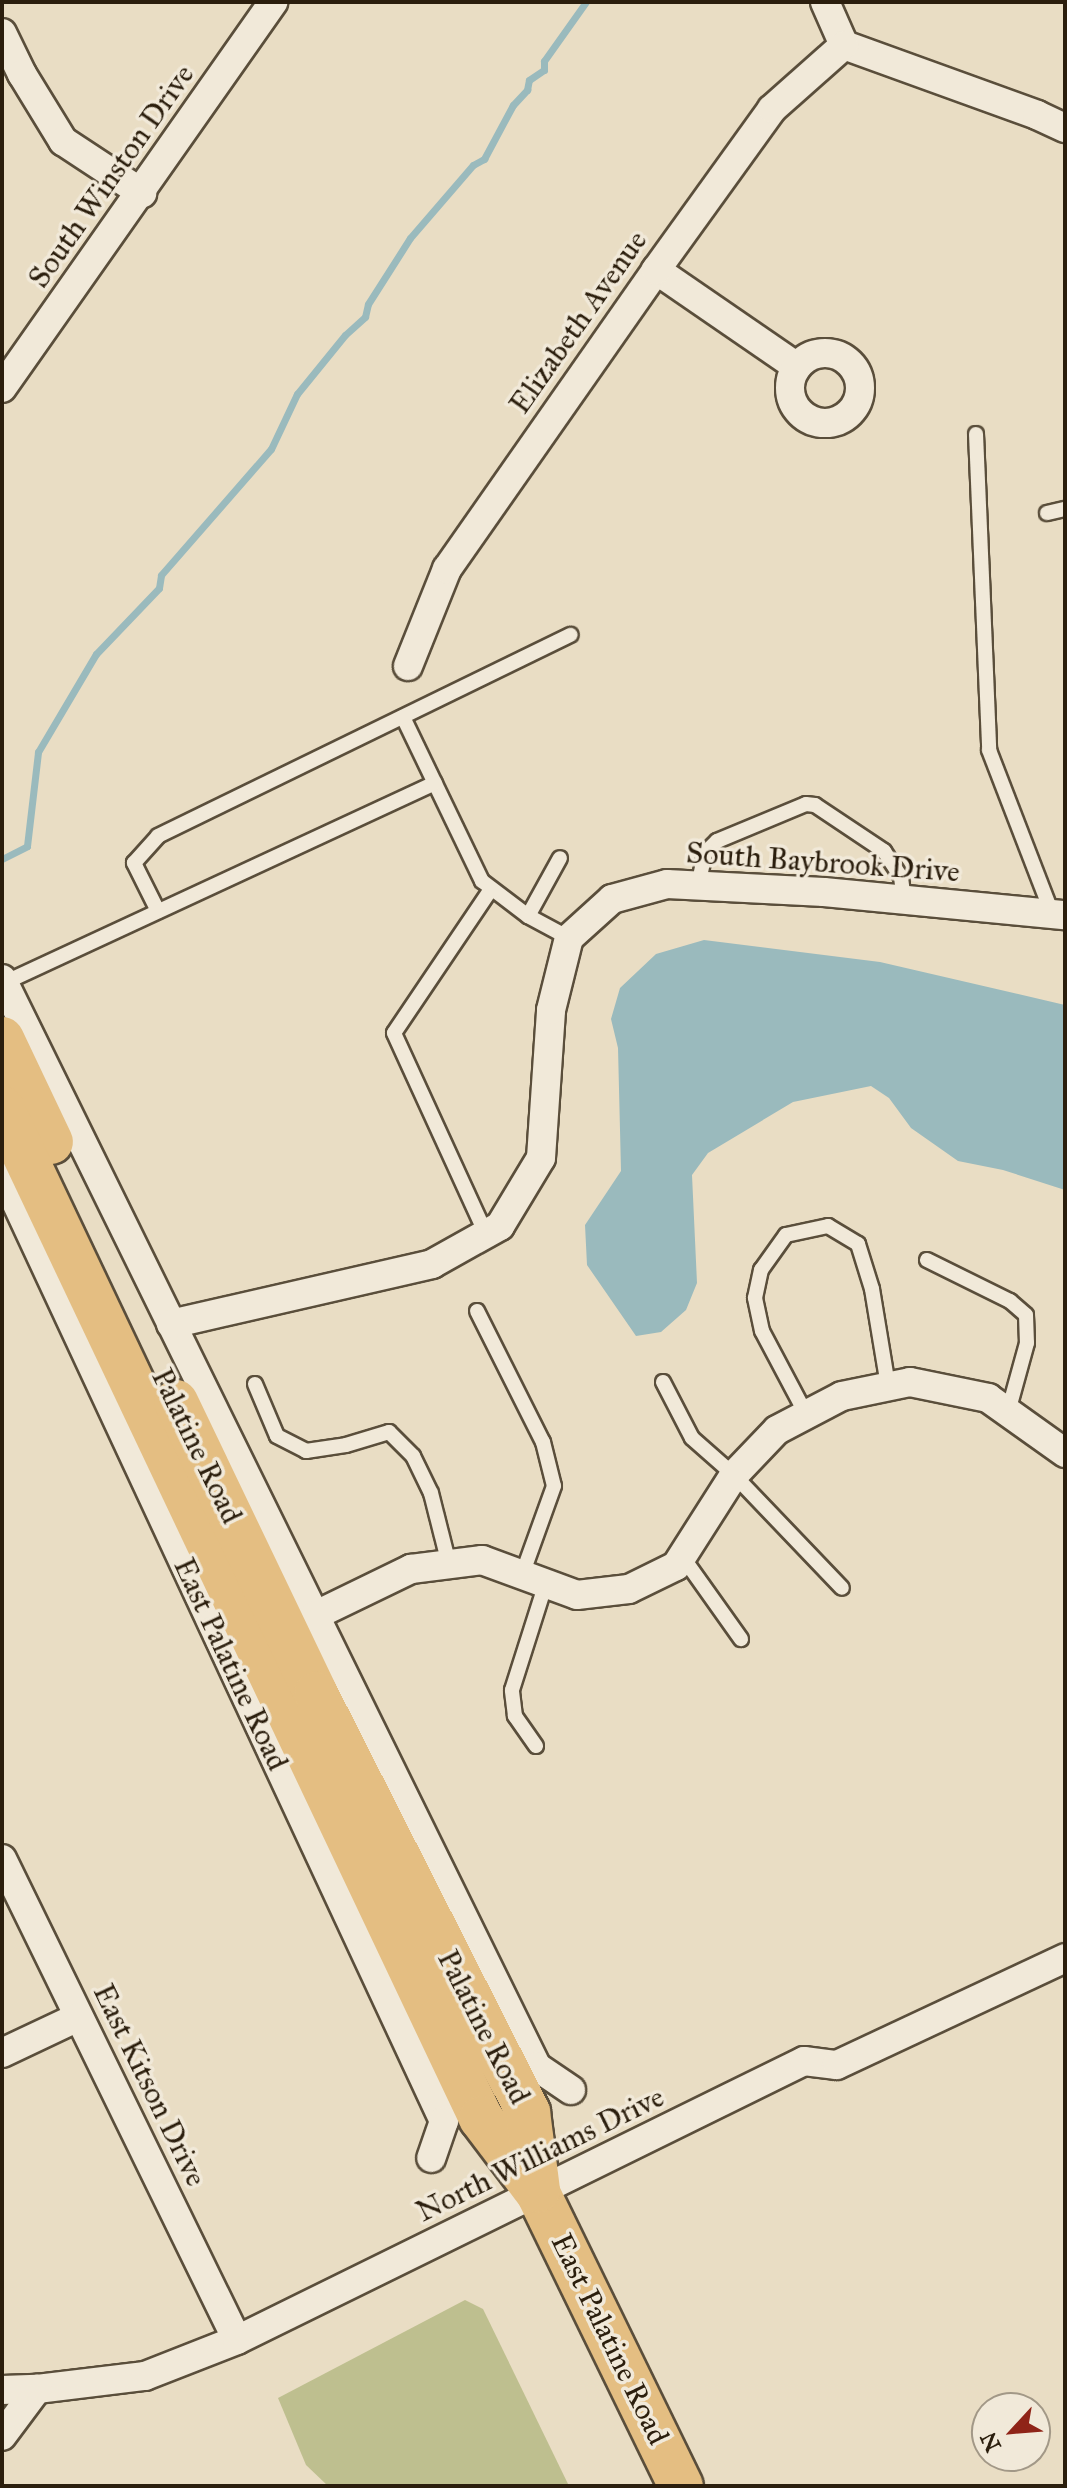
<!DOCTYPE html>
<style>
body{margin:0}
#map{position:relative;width:1067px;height:2488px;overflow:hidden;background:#e9ddc4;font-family:"IM FELL Great Primer",serif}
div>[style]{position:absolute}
.green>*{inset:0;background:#bebf8f}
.water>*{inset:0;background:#9ababd}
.stream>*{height:7px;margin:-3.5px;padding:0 3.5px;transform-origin:3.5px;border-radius:3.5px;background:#9ababd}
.roads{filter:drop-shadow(2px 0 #5a4e3b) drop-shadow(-2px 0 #5a4e3b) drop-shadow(0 2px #5a4e3b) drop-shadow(0 -2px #5a4e3b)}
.lane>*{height:14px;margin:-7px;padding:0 7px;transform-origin:7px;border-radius:7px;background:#f1e9d9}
.street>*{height:28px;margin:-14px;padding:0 14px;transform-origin:14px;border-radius:14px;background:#f1e9d9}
.street>.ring{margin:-14px;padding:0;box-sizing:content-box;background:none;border:28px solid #f1e9d9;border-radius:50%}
.primary>*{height:44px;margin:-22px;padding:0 22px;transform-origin:22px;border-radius:22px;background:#e4be82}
span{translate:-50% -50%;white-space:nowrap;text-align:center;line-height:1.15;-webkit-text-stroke:7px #f1e9d9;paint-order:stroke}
.street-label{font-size:30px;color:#2b1e0d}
.frame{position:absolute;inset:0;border:4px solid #2b1e0d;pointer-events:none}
.north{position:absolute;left:971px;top:2392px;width:80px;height:80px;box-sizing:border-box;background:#f1e9d9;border:2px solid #a29887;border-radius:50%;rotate:244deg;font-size:22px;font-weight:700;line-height:32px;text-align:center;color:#2b1e0d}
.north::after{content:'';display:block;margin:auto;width:28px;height:36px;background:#8f2418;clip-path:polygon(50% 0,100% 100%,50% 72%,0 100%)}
</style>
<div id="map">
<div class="green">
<i style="clip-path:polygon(465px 2300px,483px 2309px,569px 2486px,328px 2486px,306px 2465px,278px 2398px)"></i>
</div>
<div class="water">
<i style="clip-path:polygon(704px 940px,880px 962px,1065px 1005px,1065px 1190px,1003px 1170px,958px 1161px,911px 1128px,889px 1098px,871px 1086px,793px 1102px,708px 1153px,692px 1175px,697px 1283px,686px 1310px,661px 1332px,636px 1336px,587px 1265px,585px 1225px,621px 1171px,618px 1048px,611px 1019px,620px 988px,656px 954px)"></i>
</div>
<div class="stream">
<i style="left:2px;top:859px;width:28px;rotate:-27deg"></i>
<i style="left:27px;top:846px;width:95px;rotate:-83.3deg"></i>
<i style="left:38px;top:752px;width:114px;rotate:-59.4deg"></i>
<i style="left:96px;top:654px;width:91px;rotate:-46.3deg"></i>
<i style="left:159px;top:588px;width:13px;rotate:-81deg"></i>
<i style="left:161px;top:575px;width:167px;rotate:-48.9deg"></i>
<i style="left:271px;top:449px;width:61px;rotate:-64.7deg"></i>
<i style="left:297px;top:394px;width:76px;rotate:-50.9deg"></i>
<i style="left:345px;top:335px;width:27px;rotate:-42deg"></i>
<i style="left:365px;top:317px;width:13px;rotate:-77deg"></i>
<i style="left:368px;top:304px;width:78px;rotate:-57.5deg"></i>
<i style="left:410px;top:238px;width:96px;rotate:-49.2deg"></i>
<i style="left:473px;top:165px;width:13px;rotate:-29deg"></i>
<i style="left:484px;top:159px;width:61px;rotate:-61.8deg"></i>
<i style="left:513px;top:105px;width:21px;rotate:-47deg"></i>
<i style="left:527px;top:90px;width:10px;rotate:-79deg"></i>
<i style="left:529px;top:80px;width:18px;rotate:-34deg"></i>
<i style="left:544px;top:70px;width:9px;rotate:-90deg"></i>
<i style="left:544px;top:61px;width:72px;rotate:-54.6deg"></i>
</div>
<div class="roads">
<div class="lane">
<i style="left:976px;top:434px;width:316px;rotate:87.6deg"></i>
<i style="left:989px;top:750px;width:178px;rotate:68.9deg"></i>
<i style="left:1047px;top:513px;width:18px;rotate:-13deg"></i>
<i style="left:403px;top:717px;width:182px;rotate:64.3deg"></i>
<i style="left:482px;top:881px;width:58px;rotate:37.3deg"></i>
<i style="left:528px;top:916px;width:47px;rotate:28.2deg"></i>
<i style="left:698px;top:886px;width:34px;rotate:-78deg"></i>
<i style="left:705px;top:853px;width:17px;rotate:-45deg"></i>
<i style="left:717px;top:841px;width:96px;rotate:-22.6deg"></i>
<i style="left:806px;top:804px;width:9px;rotate:6deg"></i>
<i style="left:815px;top:805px;width:83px;rotate:33.7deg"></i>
<i style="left:884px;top:851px;width:31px;rotate:57deg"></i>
<i style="left:901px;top:877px;width:24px;rotate:83deg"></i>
<i style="left:158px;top:911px;width:54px;rotate:-116.6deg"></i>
<i style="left:134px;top:863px;width:36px;rotate:-48deg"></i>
<i style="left:158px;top:836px;width:459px;rotate:-26deg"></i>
<i style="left:528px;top:916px;width:66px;rotate:-61.1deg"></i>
<i style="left:4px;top:983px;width:475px;rotate:-24.9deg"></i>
<i style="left:486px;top:1234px;width:221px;rotate:-114.6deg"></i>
<i style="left:394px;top:1033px;width:174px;rotate:-56deg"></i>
<i style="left:927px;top:1260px;width:93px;rotate:26.3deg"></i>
<i style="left:1010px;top:1301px;width:21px;rotate:41deg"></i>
<i style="left:1026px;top:1315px;width:28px;rotate:88deg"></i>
<i style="left:1027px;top:1343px;width:72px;rotate:105.4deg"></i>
<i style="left:477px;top:1311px;width:147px;rotate:63.3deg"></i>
<i style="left:543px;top:1442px;width:45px;rotate:76deg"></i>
<i style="left:554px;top:1486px;width:95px;rotate:109.8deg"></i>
<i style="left:663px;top:1382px;width:63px;rotate:62.6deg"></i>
<i style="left:692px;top:1438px;width:56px;rotate:41.4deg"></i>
<i style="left:734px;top:1475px;width:156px;rotate:46.3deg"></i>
<i style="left:255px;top:1384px;width:56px;rotate:67.1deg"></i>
<i style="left:277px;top:1436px;width:33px;rotate:27deg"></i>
<i style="left:306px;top:1451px;width:40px;rotate:-8.5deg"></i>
<i style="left:346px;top:1445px;width:45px;rotate:-16.8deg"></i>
<i style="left:389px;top:1432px;width:34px;rotate:45deg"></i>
<i style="left:413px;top:1456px;width:41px;rotate:64.1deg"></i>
<i style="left:431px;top:1493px;width:73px;rotate:75.8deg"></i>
<i style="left:806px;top:1414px;width:94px;rotate:-117.9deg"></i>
<i style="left:762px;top:1331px;width:34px;rotate:-102deg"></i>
<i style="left:755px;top:1298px;width:29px;rotate:-78deg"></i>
<i style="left:761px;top:1270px;width:43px;rotate:-54.5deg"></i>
<i style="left:786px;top:1235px;width:43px;rotate:-12.1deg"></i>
<i style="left:828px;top:1226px;width:35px;rotate:31deg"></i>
<i style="left:858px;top:1244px;width:47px;rotate:72.7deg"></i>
<i style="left:872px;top:1289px;width:98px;rotate:80.6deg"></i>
<i style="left:682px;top:1556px;width:102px;rotate:54.6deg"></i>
<i style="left:536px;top:1746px;width:37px;rotate:-125deg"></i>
<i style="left:515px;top:1716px;width:26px;rotate:-97deg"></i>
<i style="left:512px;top:1690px;width:112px;rotate:-72.4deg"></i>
</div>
<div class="street">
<i style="left:825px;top:2px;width:47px;rotate:66.2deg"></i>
<i style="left:844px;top:45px;width:205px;rotate:19.9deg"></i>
<i style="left:1037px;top:115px;width:31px;rotate:25deg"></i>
<i style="left:2px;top:33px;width:46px;rotate:64deg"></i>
<i style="left:22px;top:74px;width:79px;rotate:58.5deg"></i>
<i style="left:63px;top:141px;width:95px;rotate:33.4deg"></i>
<i style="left:656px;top:270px;width:171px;rotate:34.5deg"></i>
<i class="ring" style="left:790px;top:353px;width:42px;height:42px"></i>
<i style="left:2px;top:388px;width:472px;rotate:-54.9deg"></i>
<i style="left:408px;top:666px;width:105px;rotate:-68.1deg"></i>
<i style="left:447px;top:569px;width:365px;rotate:-55deg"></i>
<i style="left:656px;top:270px;width:198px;rotate:-54.2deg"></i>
<i style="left:772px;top:109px;width:96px;rotate:-41.6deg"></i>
<i style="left:2px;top:979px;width:1212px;rotate:63.82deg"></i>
<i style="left:537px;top:2067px;width:41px;rotate:34.1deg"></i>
<i style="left:2px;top:1172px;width:1047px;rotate:65.03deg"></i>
<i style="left:444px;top:2121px;width:39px;rotate:109deg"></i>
<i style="left:171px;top:1324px;width:268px;rotate:-12.9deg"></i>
<i style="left:432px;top:1264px;width:78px;rotate:-29.2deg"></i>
<i style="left:500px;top:1226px;width:79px;rotate:-58.9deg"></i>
<i style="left:541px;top:1158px;width:148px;rotate:-86.1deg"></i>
<i style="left:551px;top:1010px;width:74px;rotate:-76deg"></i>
<i style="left:569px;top:938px;width:58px;rotate:-42.2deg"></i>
<i style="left:612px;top:899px;width:57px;rotate:-15.3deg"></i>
<i style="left:667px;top:884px;width:157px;rotate:2.9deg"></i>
<i style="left:824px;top:892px;width:242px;rotate:5.5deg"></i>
<i style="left:314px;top:1616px;width:108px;rotate:-25.9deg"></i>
<i style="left:411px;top:1569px;width:72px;rotate:-7.2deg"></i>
<i style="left:482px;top:1560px;width:101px;rotate:20.2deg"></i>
<i style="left:577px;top:1595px;width:52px;rotate:-6.6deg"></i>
<i style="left:629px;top:1589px;width:52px;rotate:-26.1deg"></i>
<i style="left:676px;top:1566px;width:108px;rotate:-57.5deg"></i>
<i style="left:734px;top:1475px;width:62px;rotate:-46.3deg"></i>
<i style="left:777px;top:1430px;width:73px;rotate:-27.6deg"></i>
<i style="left:842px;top:1396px;width:69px;rotate:-11.6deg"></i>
<i style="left:910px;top:1382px;width:80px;rotate:11.6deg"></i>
<i style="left:988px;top:1398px;width:95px;rotate:35.5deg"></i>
<i style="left:2px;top:1859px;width:535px;rotate:63.96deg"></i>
<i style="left:2px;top:2053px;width:84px;rotate:-25.3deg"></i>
<i style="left:2px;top:2390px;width:35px;rotate:-2deg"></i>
<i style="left:37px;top:2389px;width:109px;rotate:-6.9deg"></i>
<i style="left:145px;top:2376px;width:99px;rotate:-21.4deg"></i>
<i style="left:237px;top:2340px;width:632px;rotate:-26.2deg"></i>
<i style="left:804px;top:2061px;width:33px;rotate:7deg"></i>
<i style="left:837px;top:2065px;width:252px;rotate:-25.1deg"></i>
<i style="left:2px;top:2436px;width:59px;rotate:-53.3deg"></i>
</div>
<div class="primary">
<i style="left:2px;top:1039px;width:114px;rotate:64.6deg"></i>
<i style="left:2px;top:1108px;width:1118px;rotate:64.63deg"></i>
<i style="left:481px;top:2118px;width:94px;rotate:52.8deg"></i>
<i style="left:538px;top:2193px;width:326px;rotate:64deg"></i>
<i style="left:176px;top:1402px;width:324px;rotate:64.4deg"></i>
<i style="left:316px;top:1694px;width:469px;rotate:63.1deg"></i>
<i style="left:528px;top:2112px;width:79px;rotate:82.7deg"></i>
</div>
</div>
<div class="street-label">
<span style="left:111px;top:176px;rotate:-55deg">South Winston Drive</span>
<span style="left:578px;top:322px;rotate:-55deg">Elizabeth Avenue</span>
<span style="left:823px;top:862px;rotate:4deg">South Baybrook Drive</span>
<span style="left:197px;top:1446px;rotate:64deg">Palatine Road</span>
<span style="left:231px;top:1664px;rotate:65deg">East Palatine Road</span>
<span style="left:484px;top:2027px;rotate:63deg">Palatine Road</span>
<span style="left:150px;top:2085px;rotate:64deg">East Kitson Drive</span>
<span style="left:540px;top:2154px;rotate:-26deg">North Williams Drive</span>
<span style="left:610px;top:2339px;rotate:64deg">East Palatine Road</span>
</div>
<div class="frame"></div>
<div class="north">N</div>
</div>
